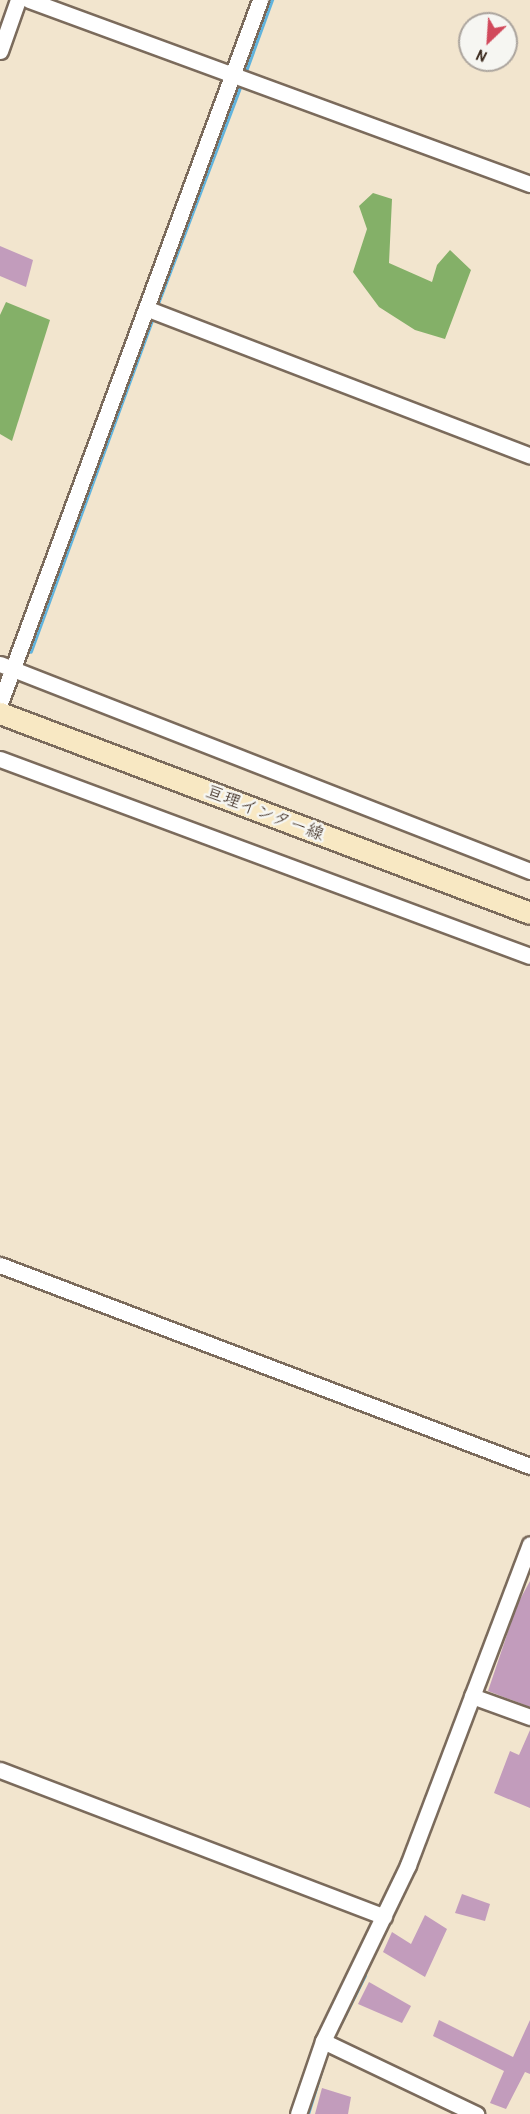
<!DOCTYPE html>
<meta charset="utf-8">
<style>
body{margin:0}
#map{position:relative;width:530px;height:2114px;overflow:hidden;background:#f2e5ce;font-family:"Patrick Hand","Klee One",sans-serif}
div>[style]{position:absolute}
.forest>*{inset:0;background:#84b068}
.stream>*{height:4.5px;margin:-2.25px;padding:0 2.25px;transform-origin:2.25px;border-radius:2.25px;background:#61b3dc}
.building>*{inset:0;background:#c29cbc}
.roads{filter:drop-shadow(2px 0 #7b6b5c) drop-shadow(-2px 0 #7b6b5c) drop-shadow(0 2px #7b6b5c) drop-shadow(0 -2px #7b6b5c)}
.street>*{height:15px;margin:-7.5px;padding:0 7.5px;transform-origin:7.5px;border-radius:7.5px;background:#fff}
.secondary>*{height:21px;margin:-10.5px;padding:0 10.5px;transform-origin:10.5px;border-radius:10.5px;background:#f8e8c3}
span{translate:-50% -50%;white-space:nowrap;text-align:center;line-height:1.15;-webkit-text-stroke:5px #f6f6f2;paint-order:stroke}
.street-label{font-size:18px;color:#3b2a1e}
.north{position:absolute;left:458px;top:12px;width:60px;height:60px;box-sizing:border-box;background:#f6f6f2;border:2px solid #aba49d;border-radius:50%;rotate:205deg;font-size:16px;font-weight:700;line-height:24px;text-align:center;color:#3b2a1e}
.north::after{content:'';display:block;margin:auto;width:21px;height:27px;background:#d1495b;clip-path:polygon(50% 0,100% 100%,50% 72%,0 100%)}
</style>
<div id="map">
<div class="forest">
<i style="clip-path:polygon(373px 193px,392px 199px,389px 263px,432px 282px,437px 265px,450px 250px,471px 270px,445px 339px,415px 330px,379px 307px,353px 272px,367px 229px,359px 206px)"></i>
<i style="clip-path:polygon(6px 302px,50px 320px,12px 441px,0 434px,0 315px)"></i>
</div>
<div class="stream">
<i style="left:245px;top:71px;width:76px;rotate:-69.9deg"></i>
<i style="left:156px;top:306px;width:233px;rotate:-69.2deg"></i>
<i style="left:30px;top:651px;width:351px;rotate:-69.9deg"></i>
<i style="left:341px;top:2021px;width:51px;rotate:-63.4deg"></i>
<i style="left:307px;top:2114px;width:58px;rotate:-72.8deg"></i>
</div>
<div class="building">
<i style="clip-path:polygon(0 246px,33px 260px,26px 287px,0 276px)"></i>
<i style="clip-path:polygon(530px 1581px,530px 1707px,488px 1691px,517px 1605px)"></i>
<i style="clip-path:polygon(530px 1730px,530px 1808px,494px 1793px,510px 1751px,519px 1755px)"></i>
<i style="clip-path:polygon(462px 1894px,490px 1904px,485px 1921px,455px 1913px)"></i>
<i style="clip-path:polygon(425px 1915px,447px 1929px,425px 1977px,383px 1952px,392px 1932px,411px 1944px)"></i>
<i style="clip-path:polygon(369px 1982px,411px 2006px,402px 2023px,358px 2004px)"></i>
<i style="clip-path:polygon(439px 2020px,513px 2057px,530px 2020px,530px 2074px,525px 2072px,506px 2109px,490px 2103px,504px 2071px,433px 2036px)"></i>
<i style="clip-path:polygon(322px 2088px,351px 2097px,348px 2114px,315px 2114px)"></i>
</div>
<div class="roads">
<div class="street">
<i style="left:29px;top:0;width:534px;rotate:20.17deg"></i>
<i style="left:0;top:51px;width:54px;rotate:-70.6deg"></i>
<i style="left:148px;top:309px;width:409px;rotate:21deg"></i>
<i style="left:0;top:664px;width:569px;rotate:21.33deg"></i>
<i style="left:0;top:703px;width:750px;rotate:-69.7deg"></i>
<i style="left:0;top:759px;width:565px;rotate:20.39deg"></i>
<i style="left:0;top:1265px;width:567px;rotate:20.77deg"></i>
<i style="left:472px;top:1696px;width:62px;rotate:19.9deg"></i>
<i style="left:0;top:1770px;width:411px;rotate:20.9deg"></i>
<i style="left:323px;top:2041px;width:170px;rotate:25.5deg"></i>
<i style="left:298px;top:2114px;width:77px;rotate:-71.1deg"></i>
<i style="left:323px;top:2041px;width:195px;rotate:-64.2deg"></i>
<i style="left:408px;top:1865px;width:343px;rotate:-69.2deg"></i>
</div>
<div class="secondary">
<i style="left:0;top:713px;width:566px;rotate:20.67deg"></i>
</div>
</div>
<div class="street-label">
<span style="left:265px;top:813px;rotate:21deg">亘理インター線</span>
</div>
<div class="north">N</div>
</div>
